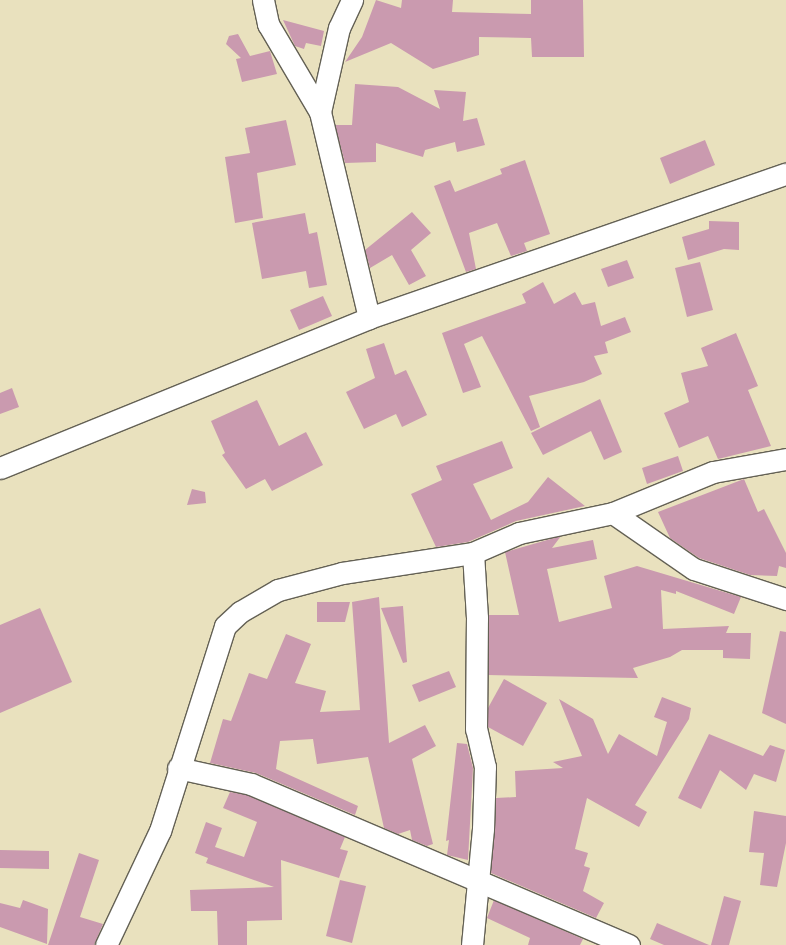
<!DOCTYPE html>
<style>
body{margin:0}
#map{position:relative;width:786px;height:945px;overflow:hidden;background:#e9e1be;font-family:"Shantell Sans",sans-serif}
div>[style]{position:absolute}
.building>*{inset:0;background:#ca9aaf}
.roads{filter:drop-shadow(1px 0 #646155) drop-shadow(-1px 0 #646155) drop-shadow(0 1px #646155) drop-shadow(0 -1px #646155)}
.minor>*{height:21px;margin:-10.5px;padding:0 10.5px;transform-origin:10.5px;border-radius:10.5px;background:#fff}
span{translate:-50% -50%;white-space:nowrap;text-align:center;line-height:1.15;-webkit-text-stroke:3px #fdfcf7;paint-order:stroke}
</style>
<div id="map">
<div class="building">
<i style="clip-path:polygon(376px 0,401px 8px,402px 0,453px 0,452px 12px,531px 14px,531px 0,583px 0,584px 57px,532px 57px,531px 38px,479px 37px,479px 55px,433px 69px,391px 43px,345px 62px,362px 37px)"></i>
<i style="clip-path:polygon(283px 20px,324px 31px,321px 46px,306px 43px,304px 49px,295px 46px)"></i>
<i style="clip-path:polygon(238px 34px,250px 56px,270px 51px,277px 74px,242px 82px,236px 59px,241px 58px,226px 44px,229px 36px)"></i>
<i style="clip-path:polygon(355px 84px,398px 87px,440px 109px,434px 90px,466px 92px,463px 121px,477px 118px,485px 145px,457px 152px,455px 142px,425px 150px,423px 157px,376px 143px,376px 162px,345px 163px,335px 125px,352px 125px)"></i>
<i style="clip-path:polygon(286px 120px,296px 165px,257px 173px,263px 218px,235px 223px,225px 157px,250px 153px,245px 128px)"></i>
<i style="clip-path:polygon(705px 140px,715px 165px,670px 184px,660px 158px)"></i>
<i style="clip-path:polygon(525px 160px,550px 234px,524px 243px,527px 251px,511px 256px,497px 223px,469px 233px,476px 269px,466px 272px,434px 186px,450px 180px,455px 192px,502px 174px,500px 169px)"></i>
<i style="clip-path:polygon(412px 212px,431px 233px,411px 250px,426px 276px,409px 285px,392px 255px,370px 268px,365px 250px)"></i>
<i style="clip-path:polygon(305px 213px,309px 234px,317px 232px,327px 285px,309px 288px,306px 271px,262px 279px,252px 223px)"></i>
<i style="clip-path:polygon(709px 221px,739px 222px,739px 250px,724px 249px,688px 260px,682px 237px,709px 229px)"></i>
<i style="clip-path:polygon(627px 260px,634px 278px,608px 287px,601px 269px)"></i>
<i style="clip-path:polygon(700px 262px,713px 310px,687px 317px,675px 268px)"></i>
<i style="clip-path:polygon(543px 282px,554px 304px,575px 292px,582px 305px,595px 302px,601px 326px,625px 317px,631px 332px,605px 342px,608px 353px,594px 356px,602px 374px,584px 382px,529px 396px,540px 427px,531px 431px,482px 336px,464px 344px,481px 387px,463px 393px,442px 333px,526px 303px,522px 294px)"></i>
<i style="clip-path:polygon(323px 296px,332px 316px,299px 330px,290px 310px)"></i>
<i style="clip-path:polygon(736px 333px,758px 386px,748px 390px,771px 446px,718px 459px,708px 436px,679px 448px,664px 413px,689px 402px,681px 373px,708px 366px,701px 348px)"></i>
<i style="clip-path:polygon(384px 343px,395px 375px,406px 370px,427px 415px,402px 427px,396px 414px,364px 429px,346px 392px,375px 378px,366px 349px)"></i>
<i style="clip-path:polygon(12px 388px,19px 407px,0 414px,0 393px)"></i>
<i style="clip-path:polygon(600px 399px,622px 452px,604px 460px,591px 431px,543px 455px,531px 433px)"></i>
<i style="clip-path:polygon(257px 400px,279px 446px,306px 432px,323px 465px,272px 491px,265px 479px,246px 489px,222px 455px,225px 453px,211px 421px)"></i>
<i style="clip-path:polygon(502px 441px,513px 468px,473px 484px,491px 520px,528px 502px,548px 477px,585px 506px,516px 521px,468px 542px,436px 547px,411px 494px,442px 480px,436px 466px)"></i>
<i style="clip-path:polygon(678px 456px,683px 471px,647px 484px,642px 468px)"></i>
<i style="clip-path:polygon(744px 479px,758px 512px,764px 509px,786px 553px,786px 568px,779px 566px,777px 576px,750px 575px,699px 558px,670px 538px,658px 512px)"></i>
<i style="clip-path:polygon(192px 489px,205px 492px,206px 503px,187px 505px)"></i>
<i style="clip-path:polygon(561px 536px,552px 548px,593px 540px,597px 559px,547px 569px,559px 622px,612px 608px,604px 576px,637px 566px,741px 597px,734px 614px,676px 591px,676px 594px,661px 590px,663px 629px,729px 626px,726px 633px,751px 633px,750px 659px,723px 658px,723px 650px,682px 650px,670px 657px,633px 668px,638px 678px,488px 675px,489px 615px,519px 615px,505px 552px)"></i>
<i style="clip-path:polygon(379px 597px,389px 743px,425px 725px,436px 746px,412px 759px,433px 844px,427px 846px,412px 840px,410px 830px,398px 834px,384px 828px,368px 757px,317px 764px,313px 739px,280px 741px,276px 769px,358px 806px,355px 815px,256px 773px,210px 763px,223px 719px,231px 721px,249px 673px,267px 679px,286px 634px,311px 644px,295px 683px,326px 691px,320px 712px,360px 710px,352px 602px)"></i>
<i style="clip-path:polygon(317px 602px,350px 602px,345px 622px,317px 622px)"></i>
<i style="clip-path:polygon(403px 606px,407px 662px,403px 663px,381px 608px)"></i>
<i style="clip-path:polygon(40px 608px,72px 682px,0 713px,0 625px)"></i>
<i style="clip-path:polygon(780px 631px,786px 632px,786px 724px,762px 713px)"></i>
<i style="clip-path:polygon(449px 671px,456px 687px,419px 702px,412px 685px)"></i>
<i style="clip-path:polygon(504px 679px,547px 703px,523px 746px,488px 727px,488px 708px)"></i>
<i style="clip-path:polygon(662px 697px,691px 708px,689px 719px,635px 805px,647px 812px,639px 827px,587px 798px,575px 849px,588px 853px,584px 866px,590px 868px,583px 891px,604px 903px,596px 918px,491px 873px,496px 798px,516px 797px,515px 771px,563px 768px,553px 762px,582px 756px,559px 699px,593px 719px,608px 754px,619px 734px,657px 756px,667px 722px,654px 717px)"></i>
<i style="clip-path:polygon(709px 734px,763px 756px,770px 745px,785px 750px,776px 782px,754px 774px,746px 790px,720px 770px,701px 809px,678px 798px)"></i>
<i style="clip-path:polygon(457px 743px,467px 744px,473px 768px,468px 860px,447px 855px,449px 840px,446px 841px)"></i>
<i style="clip-path:polygon(230px 792px,247px 795px,345px 837px,340px 849px,348px 851px,339px 878px,281px 860px,282px 920px,247px 921px,247px 945px,218px 945px,217px 911px,191px 911px,190px 890px,274px 887px,206px 863px,208px 858px,195px 853px,206px 822px,222px 828px,215px 847px,244px 857px,257px 822px,223px 808px)"></i>
<i style="clip-path:polygon(754px 811px,786px 816px,786px 843px,777px 887px,760px 885px,764px 853px,749px 852px)"></i>
<i style="clip-path:polygon(0 850px,49px 851px,49px 869px,0 868px)"></i>
<i style="clip-path:polygon(79px 853px,99px 860px,80px 917px,103px 924px,94px 945px,48px 945px)"></i>
<i style="clip-path:polygon(340px 880px,366px 886px,352px 943px,326px 936px)"></i>
<i style="clip-path:polygon(724px 896px,741px 901px,729px 945px,711px 945px)"></i>
<i style="clip-path:polygon(23px 900px,48px 909px,47px 944px,0 927px,0 903px,20px 908px)"></i>
<i style="clip-path:polygon(494px 900px,583px 939px,580px 945px,528px 945px,530px 938px,487px 918px)"></i>
<i style="clip-path:polygon(657px 923px,709px 945px,664px 945px,650px 939px)"></i>
</div>
<div class="roads">
<div class="minor">
<i style="left:263px;top:0;width:25px;rotate:78deg"></i>
<i style="left:268px;top:24px;width:102px;rotate:59.4deg"></i>
<i style="left:320px;top:112px;width:212px;rotate:76.6deg"></i>
<i style="left:320px;top:112px;width:86px;rotate:-77.3deg"></i>
<i style="left:339px;top:28px;width:31px;rotate:-65deg"></i>
<i style="left:0;top:468px;width:398px;rotate:-22.1deg"></i>
<i style="left:369px;top:318px;width:441px;rotate:-19.1deg"></i>
<i style="left:613px;top:513px;width:98px;rotate:34.7deg"></i>
<i style="left:694px;top:569px;width:97px;rotate:18.1deg"></i>
<i style="left:178px;top:768px;width:75px;rotate:12.4deg"></i>
<i style="left:251px;top:784px;width:411px;rotate:23.1deg"></i>
<i style="left:106px;top:945px;width:126px;rotate:-64.7deg"></i>
<i style="left:160px;top:831px;width:215px;rotate:-72.4deg"></i>
<i style="left:225px;top:626px;width:21px;rotate:-43deg"></i>
<i style="left:240px;top:612px;width:44px;rotate:-30.1deg"></i>
<i style="left:278px;top:590px;width:66px;rotate:-14.9deg"></i>
<i style="left:342px;top:573px;width:133px;rotate:-8.7deg"></i>
<i style="left:473px;top:553px;width:50px;rotate:-23.5deg"></i>
<i style="left:519px;top:533px;width:96px;rotate:-12deg"></i>
<i style="left:613px;top:513px;width:108px;rotate:-22.3deg"></i>
<i style="left:713px;top:472px;width:74px;rotate:-10.1deg"></i>
<i style="left:472px;top:945px;width:117px;rotate:-84.6deg"></i>
<i style="left:483px;top:829px;width:62px;rotate:-88.2deg"></i>
<i style="left:485px;top:767px;width:39px;rotate:-103deg"></i>
<i style="left:476px;top:729px;width:111px;rotate:-89.5deg"></i>
<i style="left:477px;top:618px;width:65px;rotate:-93.5deg"></i>
</div>
</div>
</div>
